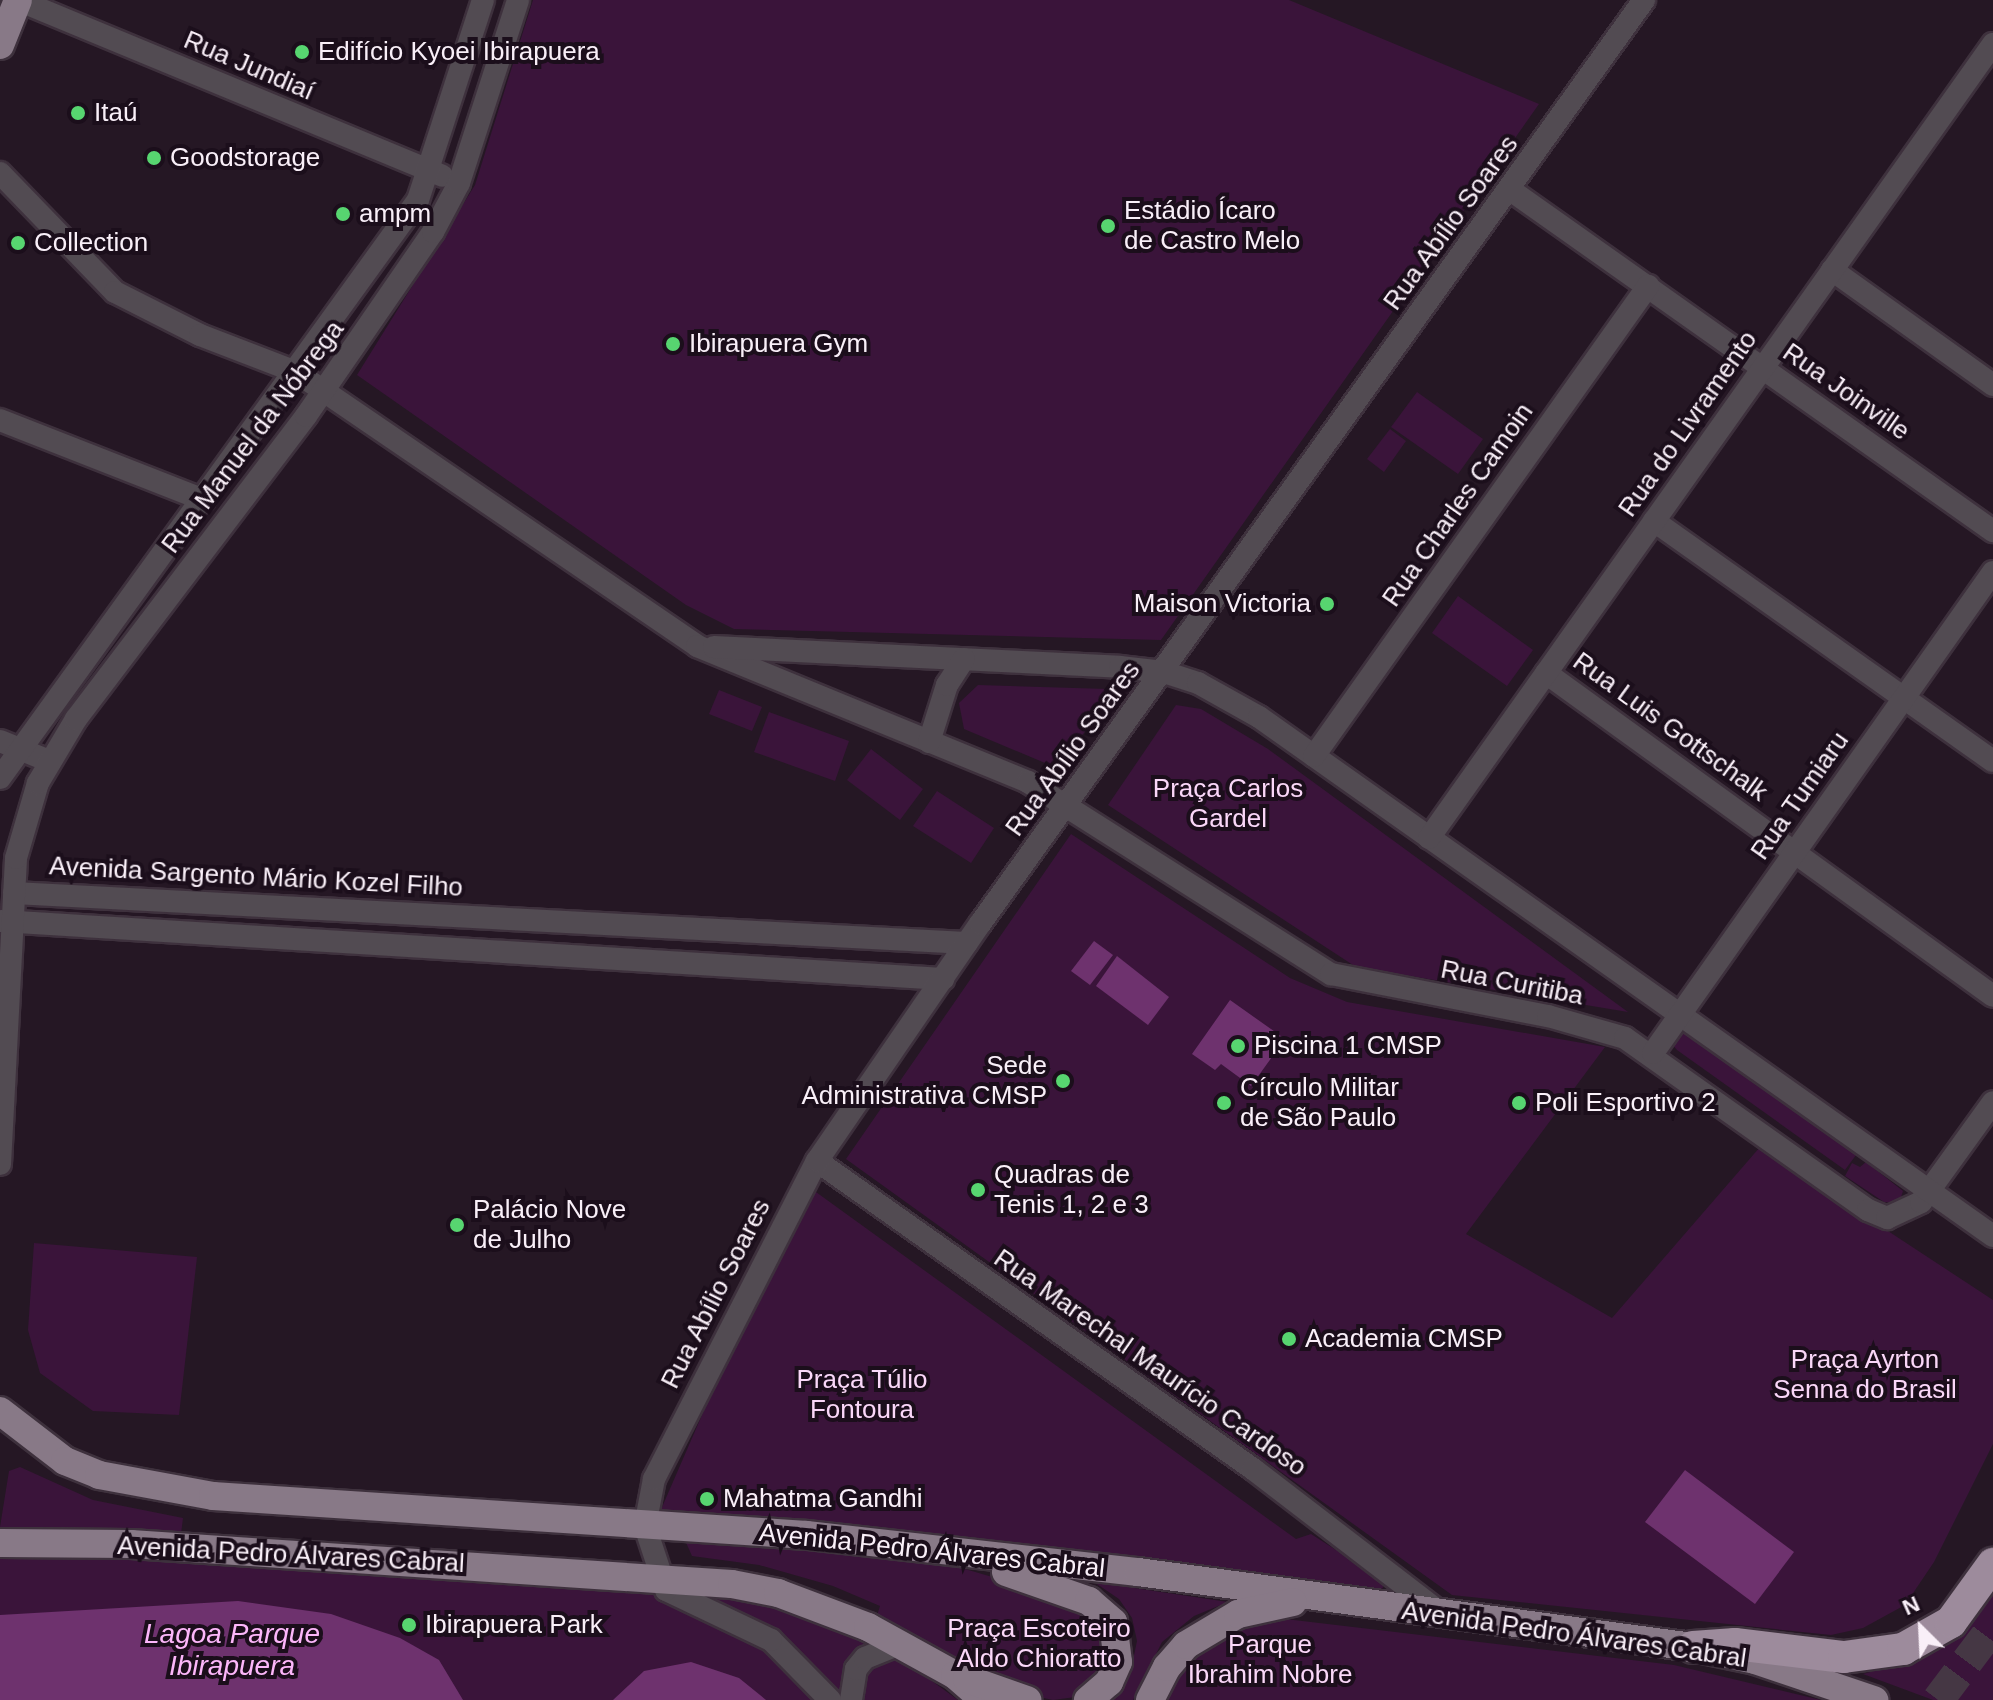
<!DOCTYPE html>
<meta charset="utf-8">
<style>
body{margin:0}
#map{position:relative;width:1993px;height:1700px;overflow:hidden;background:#251724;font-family:Helvetica,sans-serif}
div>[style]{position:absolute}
.green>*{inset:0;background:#3a143a}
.water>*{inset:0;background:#6e326e}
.highway-tunnel>*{height:32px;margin-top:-16px;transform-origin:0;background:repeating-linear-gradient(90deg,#453744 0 32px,transparent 0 48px)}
.roads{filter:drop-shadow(2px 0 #3e313d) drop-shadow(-2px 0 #3e313d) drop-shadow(0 2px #3e313d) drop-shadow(0 -2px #3e313d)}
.minor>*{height:22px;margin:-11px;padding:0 11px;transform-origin:11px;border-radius:11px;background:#524b52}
.major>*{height:28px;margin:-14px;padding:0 14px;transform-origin:14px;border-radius:14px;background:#887987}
.highway>*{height:32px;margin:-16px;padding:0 16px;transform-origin:16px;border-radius:16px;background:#9d8b9c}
.dots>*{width:22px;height:22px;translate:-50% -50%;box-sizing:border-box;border:4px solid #1b0e1b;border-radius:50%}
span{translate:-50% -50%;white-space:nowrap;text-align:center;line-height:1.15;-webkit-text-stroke:8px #1b0e1b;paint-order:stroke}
.poi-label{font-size:26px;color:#f9eff8}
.left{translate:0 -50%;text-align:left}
.right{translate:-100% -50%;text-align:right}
.street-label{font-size:26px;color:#f9eff8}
.park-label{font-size:26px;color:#fad7f8}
.water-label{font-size:28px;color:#fcb6fa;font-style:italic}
.north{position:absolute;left:1881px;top:1588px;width:80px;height:80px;-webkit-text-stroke:6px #1b0e1b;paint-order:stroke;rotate:336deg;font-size:22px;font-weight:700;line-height:32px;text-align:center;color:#f9eff8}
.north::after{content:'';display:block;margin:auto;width:28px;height:36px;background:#f9eff8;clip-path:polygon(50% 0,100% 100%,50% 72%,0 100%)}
</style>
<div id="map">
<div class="green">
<i style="clip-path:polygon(533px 0,1289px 0,1539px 104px,1161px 640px,734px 629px,686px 605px,357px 375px,475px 185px)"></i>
<i style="clip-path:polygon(1417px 392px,1483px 439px,1458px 474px,1391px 427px)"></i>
<i style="clip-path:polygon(1390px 429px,1406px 441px,1384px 472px,1367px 459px)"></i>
<i style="clip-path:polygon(1458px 596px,1533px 650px,1507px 686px,1432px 633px)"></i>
<i style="clip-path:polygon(978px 685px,1108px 689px,1113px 695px,1057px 768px,964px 729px,959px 703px)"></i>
<i style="clip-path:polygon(719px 690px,762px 707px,752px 731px,709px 714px)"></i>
<i style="clip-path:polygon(1176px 705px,1201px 709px,1268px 749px,1628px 1012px,1356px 967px,1108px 805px)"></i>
<i style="clip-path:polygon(769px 712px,849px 741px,835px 781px,754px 752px)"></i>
<i style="clip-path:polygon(871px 749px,923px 789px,900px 820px,847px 780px)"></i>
<i style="clip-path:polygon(937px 791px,994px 828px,971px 863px,913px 826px)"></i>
<i style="clip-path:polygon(1071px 834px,1290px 978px,1347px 1002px,1605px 1047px,1466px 1234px,1612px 1318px,1760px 1147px,1993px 1300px,1993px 1444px,1934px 1562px,1905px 1605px,1863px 1628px,1831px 1635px,1452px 1595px,846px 1159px)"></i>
<i style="clip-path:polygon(1684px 1030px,1859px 1151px,1845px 1170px,1677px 1050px,1669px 1041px,1674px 1032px)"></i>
<i style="clip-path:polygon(1866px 1162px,1903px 1191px,1899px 1203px,1884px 1202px,1845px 1176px,1852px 1163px,1860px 1167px)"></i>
<i style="clip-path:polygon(809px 1187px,1296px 1539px,1311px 1534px,1336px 1550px,1339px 1545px,1386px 1581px,1382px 1589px,1003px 1541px,656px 1521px,758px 1286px)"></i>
<i style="clip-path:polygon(34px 1243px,197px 1257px,179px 1415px,93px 1411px,40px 1373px,28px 1330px)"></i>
<i style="clip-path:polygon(20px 1467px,93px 1500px,183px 1518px,181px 1534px,0 1527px,9px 1471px)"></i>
<i style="clip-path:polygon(684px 1538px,803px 1543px,941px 1562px,1057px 1596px,1100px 1617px,1111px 1658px,1083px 1696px,1053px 1700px,1025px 1694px,874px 1625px,880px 1606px,833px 1586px,759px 1565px,692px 1556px)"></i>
<i style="clip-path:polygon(0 1551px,667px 1587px,774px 1608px,862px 1641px,899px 1657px,958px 1700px,0 1700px)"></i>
<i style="clip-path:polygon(1993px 1581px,1993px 1700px,1933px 1700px,1863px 1674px,1923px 1657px,1951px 1640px)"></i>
<i style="clip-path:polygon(1094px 1582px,1228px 1602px,1194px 1616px,1162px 1642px,1133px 1700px,1106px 1700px,1132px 1665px,1137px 1641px,1132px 1618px,1119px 1599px)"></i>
<i style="clip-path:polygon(1277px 1618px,1674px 1665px,1821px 1700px,1164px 1700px,1184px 1663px,1212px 1640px,1243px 1625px)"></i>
</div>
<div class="water">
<i style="clip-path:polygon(1094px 941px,1113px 955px,1090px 985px,1071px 971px)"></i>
<i style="clip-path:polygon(1117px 956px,1169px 997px,1148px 1025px,1096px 986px)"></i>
<i style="clip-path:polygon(1230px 1000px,1285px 1039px,1251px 1086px,1221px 1064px,1215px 1070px,1192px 1054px)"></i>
<i style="clip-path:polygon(1685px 1470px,1794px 1552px,1755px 1604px,1645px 1522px)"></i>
<i style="clip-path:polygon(238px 1601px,331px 1614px,400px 1638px,439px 1660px,463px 1700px,0 1700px,0 1615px)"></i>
<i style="clip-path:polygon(691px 1662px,739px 1678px,766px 1700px,613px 1700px,644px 1671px)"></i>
</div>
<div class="highway-tunnel">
<i style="left:1938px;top:1700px;width:91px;rotate:-53deg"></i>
</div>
<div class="roads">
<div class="minor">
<i style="left:18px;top:0;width:459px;rotate:22.5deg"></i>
<i style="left:0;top:173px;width:165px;rotate:46deg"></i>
<i style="left:115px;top:292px;width:95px;rotate:26.8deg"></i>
<i style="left:200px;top:335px;width:103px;rotate:21.1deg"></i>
<i style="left:296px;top:372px;width:486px;rotate:34.3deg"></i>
<i style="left:697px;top:646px;width:358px;rotate:22.3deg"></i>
<i style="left:1028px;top:782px;width:359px;rotate:32.4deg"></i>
<i style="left:1331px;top:974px;width:221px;rotate:11deg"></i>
<i style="left:1548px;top:1016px;width:80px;rotate:15.9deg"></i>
<i style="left:1625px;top:1038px;width:298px;rotate:35.3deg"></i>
<i style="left:1868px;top:1210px;width:21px;rotate:23deg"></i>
<i style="left:1887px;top:1218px;width:38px;rotate:-25deg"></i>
<i style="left:1921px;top:1202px;width:123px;rotate:-54.2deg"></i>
<i style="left:1509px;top:189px;width:593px;rotate:35.25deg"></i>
<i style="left:1832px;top:270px;width:198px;rotate:35.5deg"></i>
<i style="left:0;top:420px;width:219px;rotate:21.4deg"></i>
<i style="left:1654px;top:521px;width:415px;rotate:35.3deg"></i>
<i style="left:714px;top:647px;width:406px;rotate:2.8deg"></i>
<i style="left:1120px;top:667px;width:44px;rotate:6.5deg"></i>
<i style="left:1164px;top:672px;width:36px;rotate:18deg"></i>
<i style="left:1198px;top:683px;width:70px;rotate:29.1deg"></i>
<i style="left:1259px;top:717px;width:899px;rotate:35.26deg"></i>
<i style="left:1546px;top:673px;width:551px;rotate:35.85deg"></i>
<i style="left:0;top:741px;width:53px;rotate:22.2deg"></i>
<i style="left:929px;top:742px;width:60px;rotate:-72.5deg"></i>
<i style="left:947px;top:685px;width:31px;rotate:-57deg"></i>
<i style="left:1314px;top:756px;width:577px;rotate:-54.6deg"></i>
<i style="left:0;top:778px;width:713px;rotate:-54.13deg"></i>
<i style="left:418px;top:200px;width:210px;rotate:-72deg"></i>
<i style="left:1429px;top:838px;width:974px;rotate:-54.61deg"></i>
<i style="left:14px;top:893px;width:954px;rotate:3deg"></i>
<i style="left:1px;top:921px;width:944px;rotate:3.52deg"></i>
<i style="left:1653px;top:1053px;width:589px;rotate:-54.75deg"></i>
<i style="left:817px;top:1161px;width:534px;rotate:35.24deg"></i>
<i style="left:1253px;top:1469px;width:237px;rotate:37.5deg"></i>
<i style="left:0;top:1164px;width:306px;rotate:-87deg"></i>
<i style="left:16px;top:858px;width:78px;rotate:-73.7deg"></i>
<i style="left:38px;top:783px;width:74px;rotate:-59.3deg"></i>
<i style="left:76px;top:719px;width:380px;rotate:-52.8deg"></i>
<i style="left:306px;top:416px;width:224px;rotate:-55.4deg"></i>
<i style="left:433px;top:232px;width:55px;rotate:-62deg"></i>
<i style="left:459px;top:183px;width:192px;rotate:-72.1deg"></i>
<i style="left:830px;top:1700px;width:84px;rotate:-134.5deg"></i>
<i style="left:771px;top:1640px;width:116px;rotate:-154.5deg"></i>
<i style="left:666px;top:1590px;width:67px;rotate:-108.2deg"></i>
<i style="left:645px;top:1526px;width:48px;rotate:-79.2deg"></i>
<i style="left:654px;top:1479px;width:357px;rotate:-62.9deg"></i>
<i style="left:817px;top:1161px;width:288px;rotate:-55.5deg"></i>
<i style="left:980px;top:924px;width:1138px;rotate:-54.3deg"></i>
<i style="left:851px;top:1700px;width:31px;rotate:-81deg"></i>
<i style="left:856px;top:1669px;width:14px;rotate:-51deg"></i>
<i style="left:865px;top:1658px;width:38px;rotate:-22deg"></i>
</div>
<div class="major">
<i style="left:0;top:45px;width:48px;rotate:-68.2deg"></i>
<i style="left:0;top:1411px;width:82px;rotate:37.6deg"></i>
<i style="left:65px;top:1461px;width:37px;rotate:22deg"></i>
<i style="left:99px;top:1475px;width:116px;rotate:10.4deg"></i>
<i style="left:213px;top:1496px;width:595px;rotate:3.76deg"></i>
<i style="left:807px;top:1535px;width:333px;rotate:6.4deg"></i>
<i style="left:1138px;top:1572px;width:560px;rotate:7.7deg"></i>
<i style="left:1693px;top:1647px;width:63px;rotate:11.8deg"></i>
<i style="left:1755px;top:1660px;width:126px;rotate:18.6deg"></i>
<i style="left:0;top:1543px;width:131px;rotate:0.4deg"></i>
<i style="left:131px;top:1544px;width:602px;rotate:3.81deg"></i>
<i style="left:732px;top:1584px;width:47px;rotate:11.1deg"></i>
<i style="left:778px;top:1593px;width:96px;rotate:20.7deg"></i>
<i style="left:868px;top:1627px;width:99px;rotate:28.9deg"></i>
<i style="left:955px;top:1675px;width:38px;rotate:41deg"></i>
<i style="left:1006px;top:1572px;width:88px;rotate:19.3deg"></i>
<i style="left:1089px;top:1601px;width:32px;rotate:41deg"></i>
<i style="left:1113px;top:1622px;width:40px;rotate:82.9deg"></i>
<i style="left:1118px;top:1662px;width:22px;rotate:114deg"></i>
<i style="left:1109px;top:1682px;width:28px;rotate:139deg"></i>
<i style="left:967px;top:1679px;width:64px;rotate:19.3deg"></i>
<i style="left:1150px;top:1700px;width:37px;rotate:-63deg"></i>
<i style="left:1167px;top:1667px;width:29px;rotate:-49deg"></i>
<i style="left:1186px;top:1645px;width:61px;rotate:-30.8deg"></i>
<i style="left:1238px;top:1614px;width:56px;rotate:-12.3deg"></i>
</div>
<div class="highway">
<i style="left:1693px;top:1647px;width:42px;rotate:-4.1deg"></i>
<i style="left:1735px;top:1644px;width:110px;rotate:6.8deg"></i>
<i style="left:1844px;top:1657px;width:60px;rotate:-7.7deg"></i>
<i style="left:1903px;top:1649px;width:55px;rotate:-29.4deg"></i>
<i style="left:1951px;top:1622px;width:72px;rotate:-54.1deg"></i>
</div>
</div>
<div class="dots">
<i style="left:302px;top:52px;background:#57d570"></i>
<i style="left:78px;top:113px;background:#57d570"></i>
<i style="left:154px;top:158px;background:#57d570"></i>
<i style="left:343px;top:214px;background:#57d570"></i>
<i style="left:1108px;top:226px;background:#57d570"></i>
<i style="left:18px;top:243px;background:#57d570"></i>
<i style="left:673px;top:344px;background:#57d570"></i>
<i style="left:1327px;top:604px;background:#57d570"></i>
<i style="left:1238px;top:1046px;background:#57d570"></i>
<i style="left:1063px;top:1081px;background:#57d570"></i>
<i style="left:1224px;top:1103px;background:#57d570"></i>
<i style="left:1519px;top:1103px;background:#57d570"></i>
<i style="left:978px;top:1190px;background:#57d570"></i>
<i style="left:457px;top:1225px;background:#57d570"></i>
<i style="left:1289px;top:1339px;background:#57d570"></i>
<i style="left:707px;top:1499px;background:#57d570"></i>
<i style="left:409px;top:1625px;background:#57d570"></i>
</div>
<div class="poi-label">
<span class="left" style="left:318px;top:52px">Edifício Kyoei Ibirapuera</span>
<span class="left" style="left:94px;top:113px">Itaú</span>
<span class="left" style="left:170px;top:158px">Goodstorage</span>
<span class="left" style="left:1124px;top:226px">Estádio Ícaro<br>de Castro Melo</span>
<span class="left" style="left:359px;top:214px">ampm</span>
<span class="left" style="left:34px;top:243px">Collection</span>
<span class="left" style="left:689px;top:344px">Ibirapuera Gym</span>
<span class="right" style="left:1311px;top:604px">Maison Victoria</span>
<span class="left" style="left:1254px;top:1046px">Piscina 1 CMSP</span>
<span class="right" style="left:1047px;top:1081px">Sede<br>Administrativa CMSP</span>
<span class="left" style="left:1240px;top:1103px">Círculo Militar<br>de São Paulo</span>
<span class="left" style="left:1535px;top:1103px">Poli Esportivo 2</span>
<span class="left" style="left:994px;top:1190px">Quadras de<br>Tenis 1, 2 e 3</span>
<span class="left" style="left:473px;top:1225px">Palácio Nove<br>de Julho</span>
<span class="left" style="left:1305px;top:1339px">Academia CMSP</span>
<span class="left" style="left:723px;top:1499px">Mahatma Gandhi</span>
<span class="left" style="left:425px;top:1625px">Ibirapuera Park</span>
</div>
<div class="street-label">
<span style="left:249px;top:66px;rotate:23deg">Rua Jundiaí</span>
<span style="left:1451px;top:223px;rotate:-54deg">Rua Abílio Soares</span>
<span style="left:1846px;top:392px;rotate:35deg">Rua Joinville</span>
<span style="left:1688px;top:424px;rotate:-55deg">Rua do Livramento</span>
<span style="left:253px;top:437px;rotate:-53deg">Rua Manuel da Nóbrega</span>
<span style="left:1458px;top:505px;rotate:-55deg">Rua Charles Camoin</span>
<span style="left:1670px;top:727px;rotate:36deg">Rua Luis Gottschalk</span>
<span style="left:1073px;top:749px;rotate:-54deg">Rua Abílio Soares</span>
<span style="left:1800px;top:796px;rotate:-55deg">Rua Tumiaru</span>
<span style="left:256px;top:877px;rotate:3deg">Avenida Sargento Mário Kozel Filho</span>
<span style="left:1512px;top:983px;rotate:11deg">Rua Curitiba</span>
<span style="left:716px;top:1294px;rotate:-63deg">Rua Abílio Soares</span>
<span style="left:1150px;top:1363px;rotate:35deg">Rua Marechal Maurício Cardoso</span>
<span style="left:932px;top:1551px;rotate:6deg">Avenida Pedro Álvares Cabral</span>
<span style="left:291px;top:1555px;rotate:3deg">Avenida Pedro Álvares Cabral</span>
<span style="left:1574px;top:1635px;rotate:8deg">Avenida Pedro Álvares Cabral</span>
</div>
<div class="park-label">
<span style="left:1228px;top:804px">Praça Carlos<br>Gardel</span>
<span style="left:1865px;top:1375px">Praça Ayrton<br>Senna do Brasil</span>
<span style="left:862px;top:1395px">Praça Túlio<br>Fontoura</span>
<span style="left:1039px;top:1644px">Praça Escoteiro<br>Aldo Chioratto</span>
<span style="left:1270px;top:1660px">Parque<br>Ibrahim Nobre</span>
</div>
<div class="water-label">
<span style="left:232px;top:1650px">Lagoa Parque<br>Ibirapuera</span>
</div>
<div class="north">N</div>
</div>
